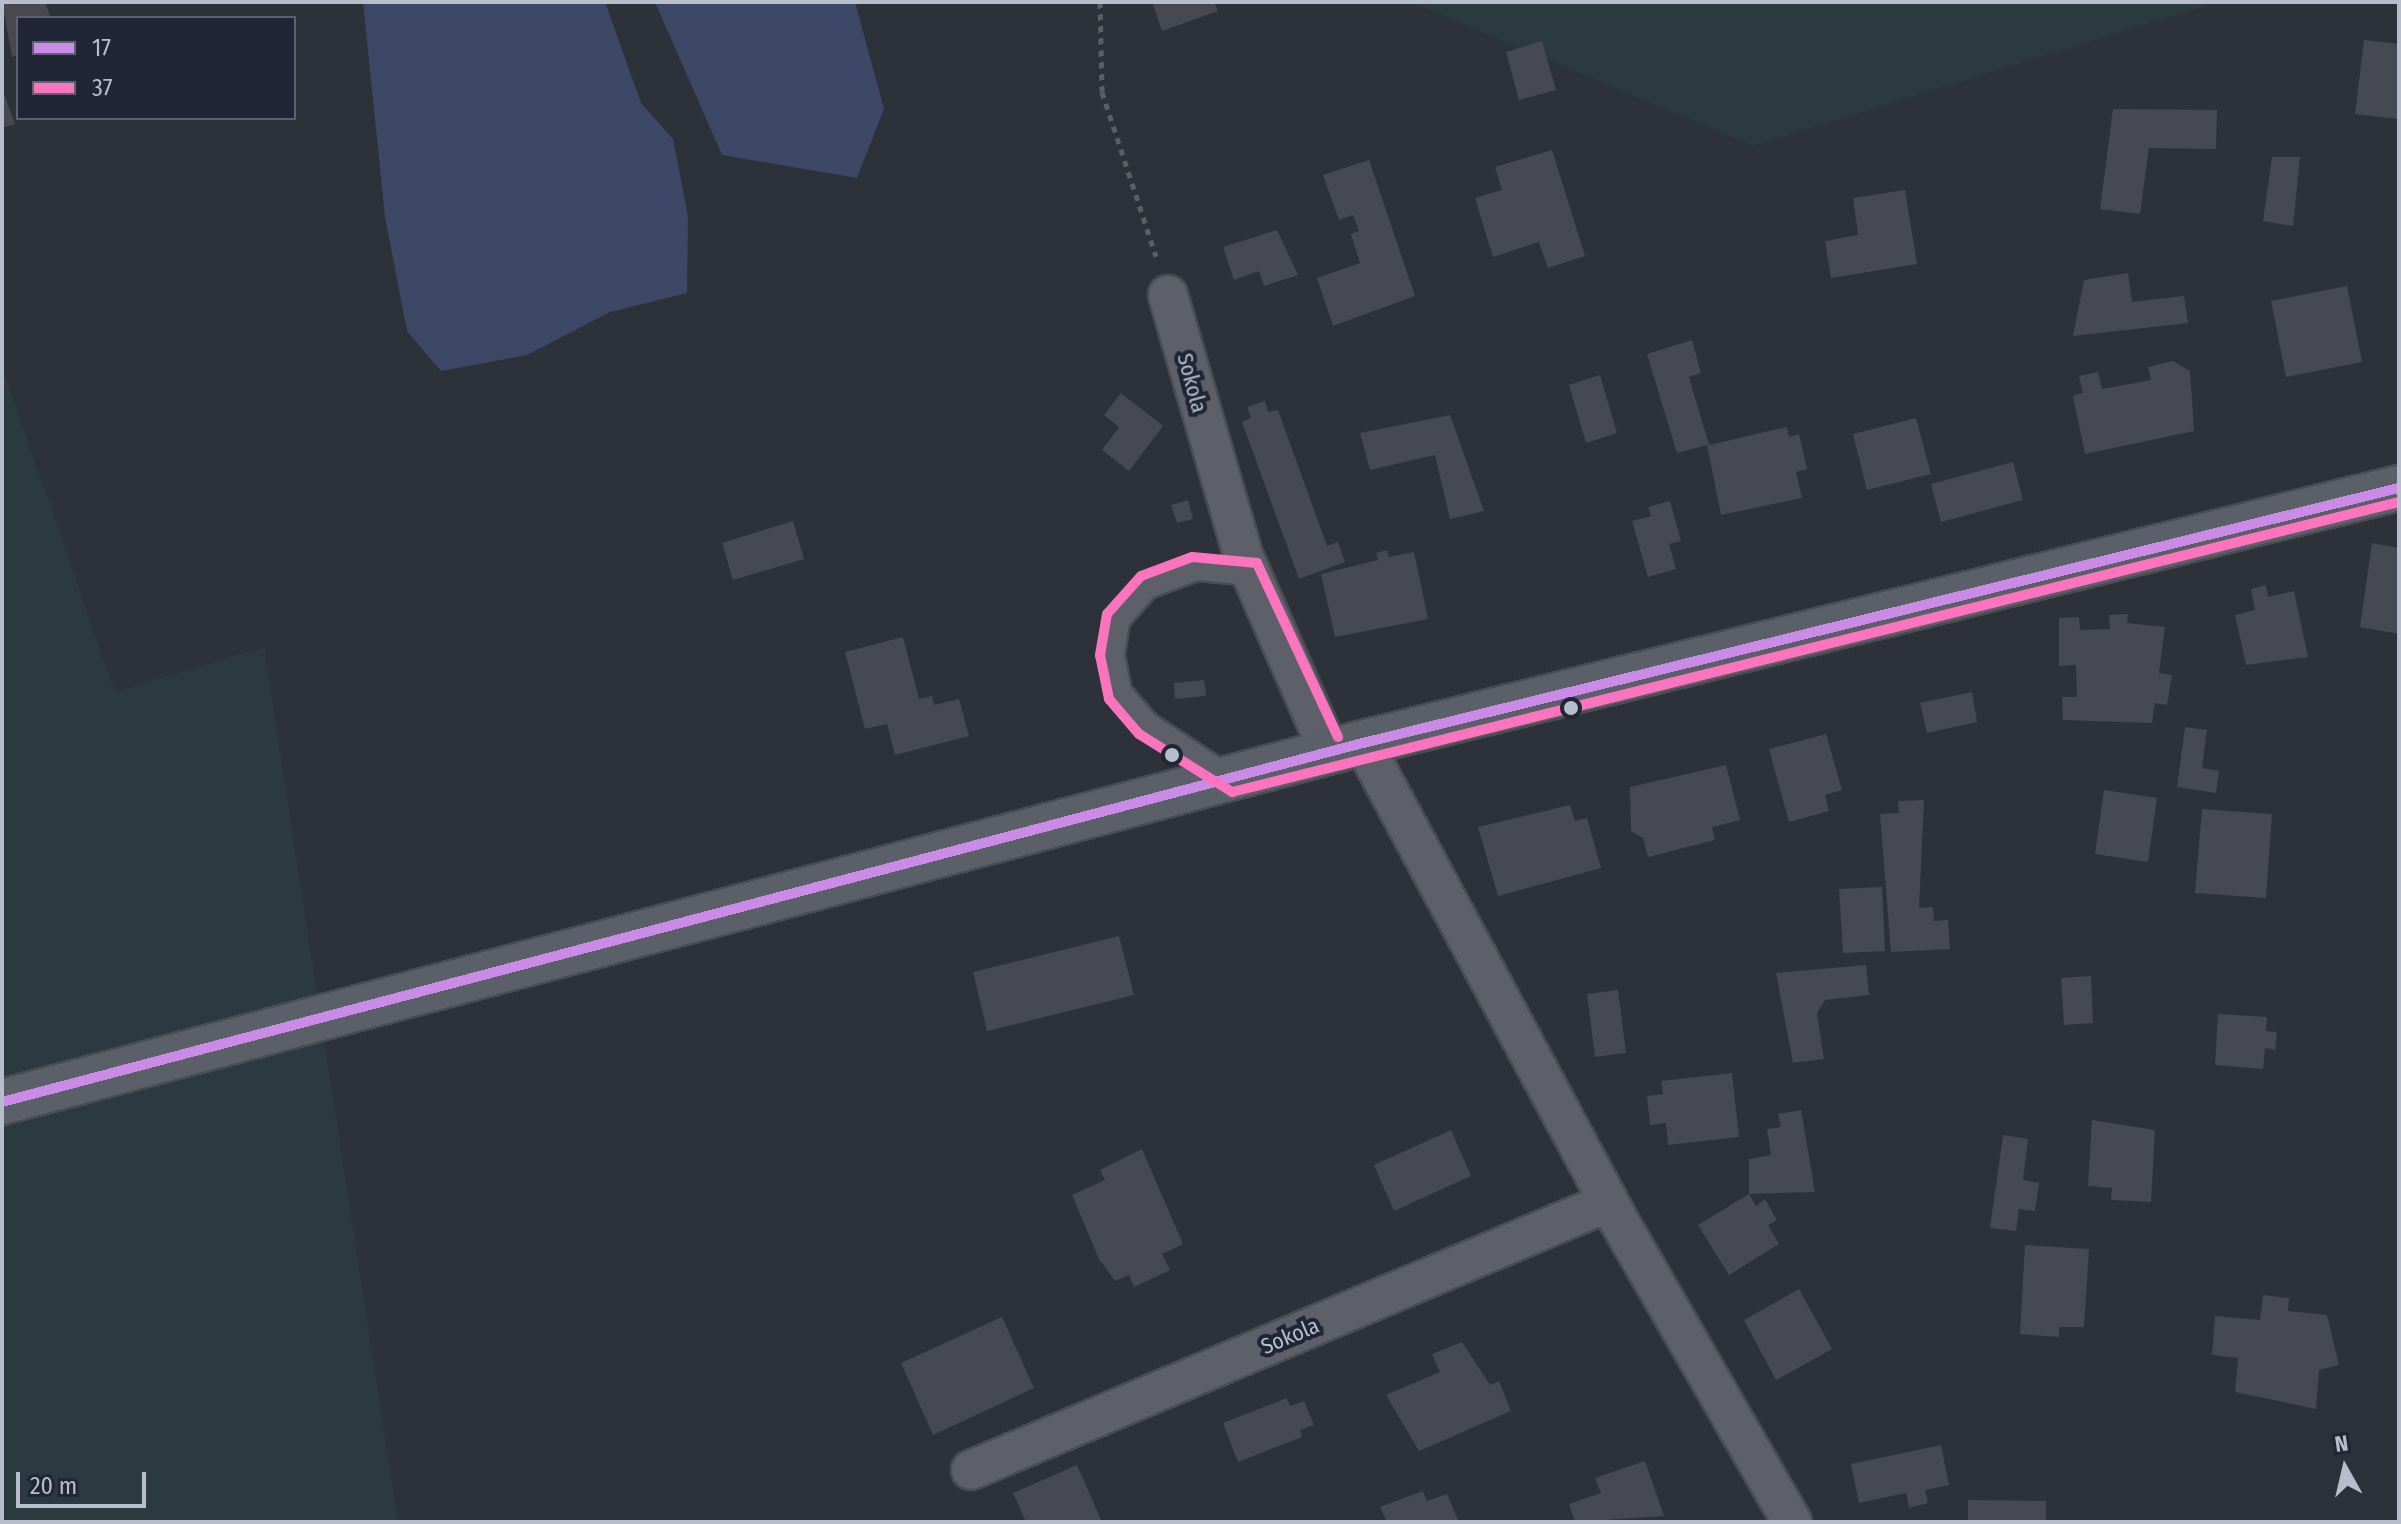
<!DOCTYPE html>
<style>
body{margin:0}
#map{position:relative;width:2401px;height:1524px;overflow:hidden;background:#2d313a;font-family:"Fira Sans Condensed",sans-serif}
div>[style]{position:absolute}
.green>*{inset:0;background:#2a3a40}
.water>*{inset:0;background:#3c4865}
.building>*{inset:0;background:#464951}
.path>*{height:5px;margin-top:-2.5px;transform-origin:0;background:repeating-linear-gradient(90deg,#5a5f65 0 6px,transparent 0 12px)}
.roads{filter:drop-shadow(2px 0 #494c53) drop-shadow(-2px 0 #494c53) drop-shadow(0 2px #494c53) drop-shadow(0 -2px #494c53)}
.lane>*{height:20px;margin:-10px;padding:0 10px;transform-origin:10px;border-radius:10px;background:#5d6068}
.street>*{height:38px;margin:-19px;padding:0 19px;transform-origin:19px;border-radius:19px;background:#5d6068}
.secondary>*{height:44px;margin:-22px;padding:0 22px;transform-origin:22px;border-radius:22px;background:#5b5f67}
.bus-1>*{height:10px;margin:-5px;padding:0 5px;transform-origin:5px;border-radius:5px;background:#ca8be6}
.bus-2>*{height:10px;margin:-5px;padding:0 5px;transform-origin:5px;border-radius:5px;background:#fc73be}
.dots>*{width:22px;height:22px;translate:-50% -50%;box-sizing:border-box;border:4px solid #202636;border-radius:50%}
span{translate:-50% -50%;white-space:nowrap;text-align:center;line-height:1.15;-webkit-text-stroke:8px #202636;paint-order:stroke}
.street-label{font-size:22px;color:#b8bdcb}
.frame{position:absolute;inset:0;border:4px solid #b8bdcb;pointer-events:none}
.legend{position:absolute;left:16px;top:16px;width:280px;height:104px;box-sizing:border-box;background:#202636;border:2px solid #5d6272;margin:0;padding:10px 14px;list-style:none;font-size:24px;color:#b8bdcb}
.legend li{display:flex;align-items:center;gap:16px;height:40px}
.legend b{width:40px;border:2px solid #5d6272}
.north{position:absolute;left:2305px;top:1428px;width:80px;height:80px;-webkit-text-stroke:6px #202636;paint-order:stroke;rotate:352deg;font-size:22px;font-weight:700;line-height:32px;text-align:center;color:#b8bdcb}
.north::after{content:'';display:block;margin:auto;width:28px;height:36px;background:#b8bdcb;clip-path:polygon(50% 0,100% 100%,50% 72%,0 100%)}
.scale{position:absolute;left:16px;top:1472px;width:130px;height:36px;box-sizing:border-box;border:4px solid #b8bdcb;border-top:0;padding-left:10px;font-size:24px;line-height:28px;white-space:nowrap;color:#b8bdcb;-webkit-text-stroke:6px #202636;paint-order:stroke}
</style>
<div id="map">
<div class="green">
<i style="clip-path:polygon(1411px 2px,2218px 2px,1753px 146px)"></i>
<i style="clip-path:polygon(2px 366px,115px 692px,264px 647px,398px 1522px,2px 1522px)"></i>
</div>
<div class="water">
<i style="clip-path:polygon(363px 2px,605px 2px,641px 103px,673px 139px,688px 216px,687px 293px,610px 312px,527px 355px,441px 371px,407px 331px,385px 217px)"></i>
<i style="clip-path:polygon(655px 2px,855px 2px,884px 109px,857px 178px,722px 155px)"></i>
</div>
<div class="building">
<i style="clip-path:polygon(2px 2px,45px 2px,51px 18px,18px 18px,18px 55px,12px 57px)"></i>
<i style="clip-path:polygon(1152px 2px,1214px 2px,1218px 11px,1162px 31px)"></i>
<i style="clip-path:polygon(2364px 40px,2399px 44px,2398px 119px,2355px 114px)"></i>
<i style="clip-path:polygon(1542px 41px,1556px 90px,1519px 100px,1506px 52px)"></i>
<i style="clip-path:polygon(2px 88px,15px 124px,2px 128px)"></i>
<i style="clip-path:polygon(2113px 109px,2217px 110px,2216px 149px,2149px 148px,2140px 214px,2100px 209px)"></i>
<i style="clip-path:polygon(1552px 150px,1585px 256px,1548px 268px,1539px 242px,1493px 257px,1475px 198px,1502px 190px,1495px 167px)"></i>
<i style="clip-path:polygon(2272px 157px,2300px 157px,2293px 226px,2263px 221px)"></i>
<i style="clip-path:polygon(1369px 160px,1415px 296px,1333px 326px,1317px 278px,1360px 263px,1351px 234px,1359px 231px,1353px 215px,1339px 220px,1323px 175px)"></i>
<i style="clip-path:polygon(1905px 190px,1917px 264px,1831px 278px,1825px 241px,1858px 235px,1853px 198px)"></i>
<i style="clip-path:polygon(1277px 230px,1298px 275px,1264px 286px,1259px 271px,1234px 280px,1223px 247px)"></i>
<i style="clip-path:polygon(2128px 273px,2132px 302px,2184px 296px,2188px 323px,2073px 336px,2084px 280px)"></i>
<i style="clip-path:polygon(2347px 286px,2362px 362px,2286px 377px,2271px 301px)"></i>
<i style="clip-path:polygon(1692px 340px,1701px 373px,1689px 377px,1709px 445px,1787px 427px,1789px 437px,1799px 434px,1807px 469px,1796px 472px,1802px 498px,1721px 515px,1707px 445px,1677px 453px,1647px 354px)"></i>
<i style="clip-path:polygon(2173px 361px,2190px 371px,2194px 431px,2085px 454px,2073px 396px,2083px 393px,2079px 376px,2098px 372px,2102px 389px,2151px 380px,2148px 367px)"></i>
<i style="clip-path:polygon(1600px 375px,1617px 433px,1586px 443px,1569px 385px)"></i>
<i style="clip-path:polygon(1121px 393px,1163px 426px,1129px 471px,1102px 450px,1119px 427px,1104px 415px)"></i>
<i style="clip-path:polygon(1265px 401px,1268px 412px,1278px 410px,1327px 546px,1338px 542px,1345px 562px,1299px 579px,1242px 422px,1251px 418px,1247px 407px)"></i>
<i style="clip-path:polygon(1450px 415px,1484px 511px,1450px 519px,1435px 455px,1370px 470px,1360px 433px)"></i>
<i style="clip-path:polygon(1916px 418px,1931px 474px,1867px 490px,1853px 434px)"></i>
<i style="clip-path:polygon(2013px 462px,2023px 500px,1941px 522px,1931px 484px)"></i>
<i style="clip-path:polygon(1188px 500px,1193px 519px,1177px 523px,1171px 505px)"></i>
<i style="clip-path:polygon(1670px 501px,1681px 541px,1669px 544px,1676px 569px,1648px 577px,1632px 521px,1651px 516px,1648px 507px)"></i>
<i style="clip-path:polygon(793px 521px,804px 559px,733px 580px,722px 543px)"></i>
<i style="clip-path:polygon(2372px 543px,2399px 548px,2399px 634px,2360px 627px)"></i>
<i style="clip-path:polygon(1387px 550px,1389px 557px,1414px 552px,1428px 619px,1335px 637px,1321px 574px,1378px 560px,1376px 553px)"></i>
<i style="clip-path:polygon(2266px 585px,2268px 597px,2294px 591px,2308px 657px,2246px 665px,2235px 615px,2255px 610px,2251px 589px)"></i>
<i style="clip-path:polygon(2128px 614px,2127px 623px,2165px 627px,2159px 673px,2172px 675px,2167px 705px,2155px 703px,2152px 723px,2063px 720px,2062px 697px,2077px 697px,2076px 665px,2059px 666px,2059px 618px,2079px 617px,2080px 630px,2110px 629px,2109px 615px)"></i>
<i style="clip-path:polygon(903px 637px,919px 699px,932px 696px,934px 705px,959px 699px,969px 736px,895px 755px,887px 724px,865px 729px,845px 652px)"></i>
<i style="clip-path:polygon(1204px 680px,1206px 696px,1175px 699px,1174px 683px)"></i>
<i style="clip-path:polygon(1972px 692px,1977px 722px,1927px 733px,1920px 703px)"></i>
<i style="clip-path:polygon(2185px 727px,2207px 730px,2202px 768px,2219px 771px,2216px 793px,2177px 787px)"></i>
<i style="clip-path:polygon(1826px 734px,1842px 790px,1825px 795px,1829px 811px,1789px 822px,1769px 749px)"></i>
<i style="clip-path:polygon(1726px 765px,1740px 820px,1712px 827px,1715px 840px,1648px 857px,1643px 838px,1631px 831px,1630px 787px)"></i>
<i style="clip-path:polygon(2104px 790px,2157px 798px,2148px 862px,2095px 854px)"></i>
<i style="clip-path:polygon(1924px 800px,1919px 908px,1933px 907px,1934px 921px,1948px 920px,1950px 949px,1891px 952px,1880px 814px,1899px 813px,1898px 801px)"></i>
<i style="clip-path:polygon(1570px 805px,1575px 821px,1587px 818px,1601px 868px,1498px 896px,1478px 827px)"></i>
<i style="clip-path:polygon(2202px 809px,2272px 814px,2266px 898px,2195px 893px)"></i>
<i style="clip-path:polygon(1882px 887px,1885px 951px,1843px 953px,1839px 889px)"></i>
<i style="clip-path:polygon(1119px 936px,1134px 995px,987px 1031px,973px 972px)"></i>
<i style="clip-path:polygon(1866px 965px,1869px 995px,1825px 1000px,1817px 1013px,1824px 1059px,1793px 1063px,1776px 973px)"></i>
<i style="clip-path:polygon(2091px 976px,2093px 1023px,2064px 1025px,2061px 978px)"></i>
<i style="clip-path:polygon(1618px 990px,1626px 1053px,1595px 1057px,1587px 994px)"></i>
<i style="clip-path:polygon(2218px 1014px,2267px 1017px,2266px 1031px,2277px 1032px,2275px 1050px,2265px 1048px,2263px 1069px,2215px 1065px)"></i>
<i style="clip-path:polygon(1732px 1073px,1739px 1137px,1668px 1145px,1666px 1123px,1650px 1125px,1647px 1096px,1663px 1094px,1661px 1081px)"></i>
<i style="clip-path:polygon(1801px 1110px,1815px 1192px,1749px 1194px,1749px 1159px,1771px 1155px,1767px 1129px,1781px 1127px,1778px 1114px)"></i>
<i style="clip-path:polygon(2092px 1120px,2155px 1130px,2151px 1202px,2111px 1200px,2112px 1188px,2088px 1186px)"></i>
<i style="clip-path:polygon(1451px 1130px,1471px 1176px,1394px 1211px,1374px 1165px)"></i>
<i style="clip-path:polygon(2003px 1135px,2028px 1139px,2023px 1180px,2039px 1183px,2035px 1211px,2019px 1209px,2016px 1231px,1990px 1228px)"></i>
<i style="clip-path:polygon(1142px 1149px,1183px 1244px,1162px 1254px,1170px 1270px,1134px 1287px,1129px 1275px,1115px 1281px,1099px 1259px,1072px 1195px,1105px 1180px,1100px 1170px)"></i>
<i style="clip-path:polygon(1749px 1194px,1756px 1206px,1765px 1199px,1777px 1220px,1768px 1225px,1779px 1244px,1729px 1275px,1698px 1225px)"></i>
<i style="clip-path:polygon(2025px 1245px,2089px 1249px,2084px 1327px,2059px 1327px,2059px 1337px,2020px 1334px)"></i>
<i style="clip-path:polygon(1799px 1289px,1832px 1349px,1776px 1380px,1744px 1320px)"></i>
<i style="clip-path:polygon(2263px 1295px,2289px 1298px,2288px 1311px,2327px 1315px,2339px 1365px,2319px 1370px,2316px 1409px,2235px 1392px,2238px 1358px,2212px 1355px,2215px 1316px,2260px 1320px)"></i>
<i style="clip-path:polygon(1002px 1317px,1034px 1388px,933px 1435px,901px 1363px)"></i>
<i style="clip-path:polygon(1462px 1342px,1490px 1385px,1499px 1381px,1511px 1411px,1419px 1451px,1386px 1395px,1440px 1372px,1432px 1354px)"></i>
<i style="clip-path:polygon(1287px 1398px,1290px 1406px,1304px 1401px,1314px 1425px,1300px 1430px,1302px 1437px,1238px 1462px,1223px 1423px)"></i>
<i style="clip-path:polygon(1941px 1445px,1949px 1485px,1925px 1490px,1928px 1503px,1909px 1508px,1906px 1493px,1859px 1503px,1851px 1464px)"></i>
<i style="clip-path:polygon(1645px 1461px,1664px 1516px,1575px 1522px,1569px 1504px,1601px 1493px,1595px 1478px)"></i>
<i style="clip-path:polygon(1077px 1465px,1102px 1522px,1026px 1522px,1013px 1493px)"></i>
<i style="clip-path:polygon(1423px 1491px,1427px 1501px,1447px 1494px,1459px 1522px,1387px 1522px,1380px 1507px)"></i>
<i style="clip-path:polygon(1968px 1500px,2046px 1501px,2046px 1522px,1968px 1522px)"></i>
</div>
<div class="path">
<i style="left:1100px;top:2px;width:90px;rotate:88.7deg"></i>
<i style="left:1102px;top:92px;width:173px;rotate:71.8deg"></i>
</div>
<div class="roads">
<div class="lane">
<i style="left:1229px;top:776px;width:97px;rotate:-146.8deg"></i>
<i style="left:1148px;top:723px;width:42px;rotate:-130.2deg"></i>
<i style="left:1121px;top:691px;width:38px;rotate:-101deg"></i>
<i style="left:1114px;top:654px;width:33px;rotate:-81deg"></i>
<i style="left:1119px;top:621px;width:44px;rotate:-48.7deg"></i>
<i style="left:1148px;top:588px;width:52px;rotate:-20.2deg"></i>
<i style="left:1197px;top:570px;width:54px;rotate:5.3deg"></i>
</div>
<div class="street">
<i style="left:1168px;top:295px;width:271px;rotate:73.9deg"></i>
<i style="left:1243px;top:555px;width:215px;rotate:66.4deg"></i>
<i style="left:1363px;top:743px;width:542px;rotate:61.83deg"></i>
<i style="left:1619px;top:1221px;width:347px;rotate:60.1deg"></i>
<i style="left:971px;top:1470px;width:692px;rotate:-22.79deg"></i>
</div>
<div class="secondary">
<i style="left:2px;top:1102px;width:1408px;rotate:-14.78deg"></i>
<i style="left:1363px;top:743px;width:1067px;rotate:-13.83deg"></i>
</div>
</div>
<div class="bus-1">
<i style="left:2px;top:1102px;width:1408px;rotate:-14.78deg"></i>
<i style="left:1363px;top:743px;width:1067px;rotate:-13.83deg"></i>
</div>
<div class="bus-2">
<i style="left:1338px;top:737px;width:192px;rotate:-115deg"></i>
<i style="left:1257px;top:563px;width:65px;rotate:-174.7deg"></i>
<i style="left:1192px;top:557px;width:54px;rotate:159.6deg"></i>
<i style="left:1141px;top:576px;width:51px;rotate:131.8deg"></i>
<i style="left:1107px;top:614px;width:42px;rotate:99.7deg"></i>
<i style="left:1100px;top:655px;width:45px;rotate:78.4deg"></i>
<i style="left:1109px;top:699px;width:46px;rotate:49.4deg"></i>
<i style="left:1139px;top:734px;width:110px;rotate:31.9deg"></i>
<i style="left:1232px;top:792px;width:1202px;rotate:-13.96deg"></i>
</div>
<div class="dots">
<i style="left:1571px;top:708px;background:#b8bdcb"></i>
<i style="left:1172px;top:755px;background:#b8bdcb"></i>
</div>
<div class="street-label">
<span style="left:1192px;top:383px;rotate:75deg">Sokola</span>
<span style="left:1290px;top:1336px;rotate:-23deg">Sokola</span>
</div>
<div class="frame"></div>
<ul class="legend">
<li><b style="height:10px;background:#ca8be6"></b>17</li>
<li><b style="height:10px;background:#fc73be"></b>37</li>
</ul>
<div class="north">N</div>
<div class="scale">20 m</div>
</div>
